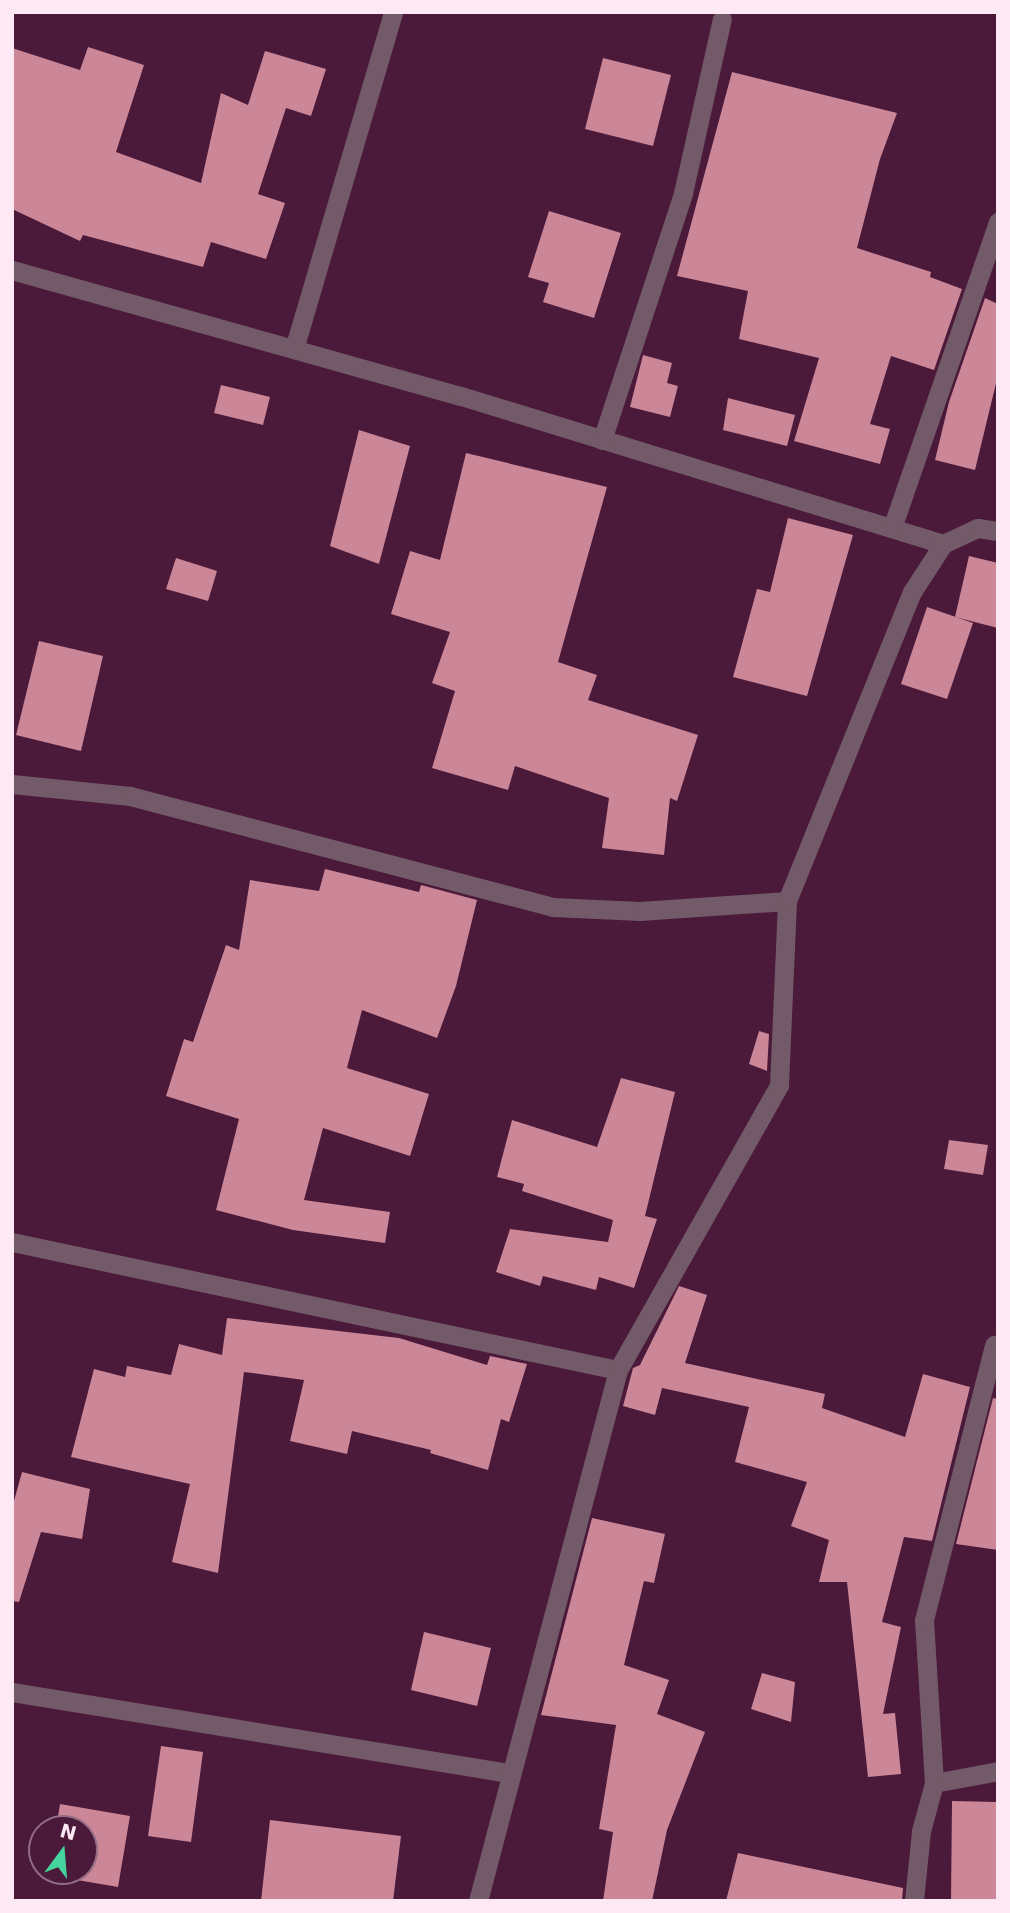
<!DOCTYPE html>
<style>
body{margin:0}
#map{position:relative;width:1010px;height:1913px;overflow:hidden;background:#4b1939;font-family:"DejaVu Sans",sans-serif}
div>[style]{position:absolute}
.building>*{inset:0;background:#cb8697}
.minor>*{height:19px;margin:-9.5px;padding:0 9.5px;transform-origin:9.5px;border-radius:9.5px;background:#735a68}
.tertiary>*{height:19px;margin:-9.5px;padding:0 9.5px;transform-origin:9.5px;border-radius:9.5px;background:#735a68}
span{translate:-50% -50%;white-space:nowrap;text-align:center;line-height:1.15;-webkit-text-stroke:7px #4b1939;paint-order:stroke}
.frame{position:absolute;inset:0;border:14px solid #fde9f3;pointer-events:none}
.north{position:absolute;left:28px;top:1815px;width:70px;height:70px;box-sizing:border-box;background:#4b1939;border:2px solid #926c83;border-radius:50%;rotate:16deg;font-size:19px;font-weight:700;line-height:28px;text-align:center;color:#fde9f3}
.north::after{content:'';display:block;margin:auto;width:24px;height:32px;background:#46d49e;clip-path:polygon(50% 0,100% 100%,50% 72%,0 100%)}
</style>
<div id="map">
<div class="building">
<i style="clip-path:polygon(88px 47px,144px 65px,116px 152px,201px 183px,221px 93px,248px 105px,265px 51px,326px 69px,311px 116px,286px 108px,258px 194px,285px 203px,266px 259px,211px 242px,203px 267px,83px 235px,80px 241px,12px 209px,12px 48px,80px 70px)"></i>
<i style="clip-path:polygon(603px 58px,671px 75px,653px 146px,585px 129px)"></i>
<i style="clip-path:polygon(732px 72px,897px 113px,880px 159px,857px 248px,931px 272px,930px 277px,962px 289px,934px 370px,891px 356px,870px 424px,890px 429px,880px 464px,794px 441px,819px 358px,739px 339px,748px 291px,677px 276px)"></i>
<i style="clip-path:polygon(549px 211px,621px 233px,594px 318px,543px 302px,549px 283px,528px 277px)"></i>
<i style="clip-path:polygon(985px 298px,998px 304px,998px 375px,975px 470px,935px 460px,949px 402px)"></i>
<i style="clip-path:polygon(643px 355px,672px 363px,667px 383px,678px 386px,670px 417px,630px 407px)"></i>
<i style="clip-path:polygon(221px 385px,270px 397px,263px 425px,214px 413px)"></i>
<i style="clip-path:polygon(728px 398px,795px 415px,787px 446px,723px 430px)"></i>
<i style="clip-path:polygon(359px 430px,410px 446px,379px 564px,330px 546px)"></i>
<i style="clip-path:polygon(466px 453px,607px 487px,558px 662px,597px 675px,588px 700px,698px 735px,677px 801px,670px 798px,664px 855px,602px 848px,609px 798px,515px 766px,508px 790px,432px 768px,455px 691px,432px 683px,450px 632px,391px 614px,410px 551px,440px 560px)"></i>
<i style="clip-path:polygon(788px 518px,853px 535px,807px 696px,733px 677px,757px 589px,770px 592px)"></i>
<i style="clip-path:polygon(969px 556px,998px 563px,998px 628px,955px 617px)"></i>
<i style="clip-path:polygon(176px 558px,217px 571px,208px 601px,166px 589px)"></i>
<i style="clip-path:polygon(927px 607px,973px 623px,947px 699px,901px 684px)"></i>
<i style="clip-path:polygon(39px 641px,103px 656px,81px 751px,16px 735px)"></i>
<i style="clip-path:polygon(325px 869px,419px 892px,421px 885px,477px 900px,456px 986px,437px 1038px,362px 1010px,347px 1068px,429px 1094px,410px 1156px,323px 1128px,304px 1200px,390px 1212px,385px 1243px,293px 1230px,216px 1210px,239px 1119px,166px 1096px,184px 1039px,193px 1042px,226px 945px,239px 950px,250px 880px,319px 891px)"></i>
<i style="clip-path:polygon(759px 1031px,769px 1034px,767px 1071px,749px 1064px)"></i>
<i style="clip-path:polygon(621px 1078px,675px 1092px,645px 1216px,657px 1219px,634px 1288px,599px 1277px,596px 1290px,543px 1276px,540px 1286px,496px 1272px,510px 1229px,608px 1242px,613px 1220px,522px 1191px,524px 1184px,497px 1177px,512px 1120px,597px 1147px)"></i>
<i style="clip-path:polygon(949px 1140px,988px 1145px,983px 1175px,944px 1169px)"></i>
<i style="clip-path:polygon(679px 1286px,707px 1295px,685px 1363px,825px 1394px,822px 1408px,905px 1437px,923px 1374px,970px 1387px,932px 1541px,904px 1537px,882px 1622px,901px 1627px,883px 1714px,895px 1713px,901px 1774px,868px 1777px,847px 1582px,819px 1582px,829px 1540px,791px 1526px,807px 1482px,735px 1462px,749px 1407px,662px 1388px,655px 1415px,623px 1406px,633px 1368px,640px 1365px)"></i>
<i style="clip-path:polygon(227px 1318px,399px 1338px,487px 1365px,490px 1356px,527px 1364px,509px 1422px,501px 1419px,488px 1470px,430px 1453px,431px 1450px,352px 1431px,347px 1454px,290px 1441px,304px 1380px,244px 1372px,218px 1573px,172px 1562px,190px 1484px,71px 1457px,94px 1369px,125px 1377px,127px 1366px,171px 1375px,179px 1344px,222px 1355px)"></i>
<i style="clip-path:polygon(993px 1398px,998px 1399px,998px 1550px,956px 1544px)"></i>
<i style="clip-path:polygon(22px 1472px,90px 1489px,82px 1539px,41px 1532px,19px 1602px,12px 1601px,12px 1508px)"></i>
<i style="clip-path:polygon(592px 1518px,665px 1534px,654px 1583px,644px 1581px,624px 1665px,669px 1680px,657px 1714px,705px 1732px,667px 1830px,652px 1901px,603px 1901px,613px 1832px,599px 1829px,616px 1725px,541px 1715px)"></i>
<i style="clip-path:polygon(424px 1632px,491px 1648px,477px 1706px,411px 1690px)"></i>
<i style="clip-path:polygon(762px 1673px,795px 1682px,791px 1722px,751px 1709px)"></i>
<i style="clip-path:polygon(161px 1746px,203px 1752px,191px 1842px,148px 1836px)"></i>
<i style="clip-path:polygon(952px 1801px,998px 1802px,998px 1901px,951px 1901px)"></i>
<i style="clip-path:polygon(60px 1804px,130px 1816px,118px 1887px,48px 1875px,49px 1871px,84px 1871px,84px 1829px,56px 1829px)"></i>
<i style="clip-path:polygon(270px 1820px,401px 1836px,393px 1901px,261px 1901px)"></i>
<i style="clip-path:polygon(738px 1853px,903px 1888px,902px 1901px,726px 1901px)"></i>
</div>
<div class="minor">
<i style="left:12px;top:270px;width:466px;rotate:15.7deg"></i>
<i style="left:461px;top:396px;width:504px;rotate:17.07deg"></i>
<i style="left:294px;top:349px;width:351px;rotate:-73.6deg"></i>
<i style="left:602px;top:440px;width:260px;rotate:-71.8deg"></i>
<i style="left:683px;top:193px;width:178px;rotate:-77.4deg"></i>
<i style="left:892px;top:528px;width:324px;rotate:-70.9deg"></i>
<i style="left:12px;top:784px;width:119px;rotate:5.8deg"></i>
<i style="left:130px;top:796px;width:437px;rotate:14.7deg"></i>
<i style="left:553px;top:907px;width:87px;rotate:2.6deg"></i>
<i style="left:640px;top:911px;width:147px;rotate:-3.9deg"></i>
<i style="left:12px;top:1242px;width:619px;rotate:11.93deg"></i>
<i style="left:12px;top:1692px;width:504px;rotate:9.26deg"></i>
<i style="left:934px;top:1783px;width:65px;rotate:-10.6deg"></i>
<i style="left:914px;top:1901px;width:70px;rotate:-84.3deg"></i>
<i style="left:921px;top:1831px;width:50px;rotate:-74.8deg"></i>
<i style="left:934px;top:1783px;width:163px;rotate:-93.5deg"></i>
<i style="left:924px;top:1620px;width:284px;rotate:-75.7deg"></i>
</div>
<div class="tertiary">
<i style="left:478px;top:1901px;width:549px;rotate:-75.23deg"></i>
<i style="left:618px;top:1370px;width:327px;rotate:-60.5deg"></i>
<i style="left:779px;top:1085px;width:184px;rotate:-87.5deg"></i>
<i style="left:787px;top:901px;width:333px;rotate:-68deg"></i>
<i style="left:912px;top:592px;width:57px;rotate:-57.1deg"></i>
<i style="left:943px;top:544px;width:38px;rotate:-25deg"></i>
<i style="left:978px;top:528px;width:20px;rotate:9deg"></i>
</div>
<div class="frame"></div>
<div class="north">N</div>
</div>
